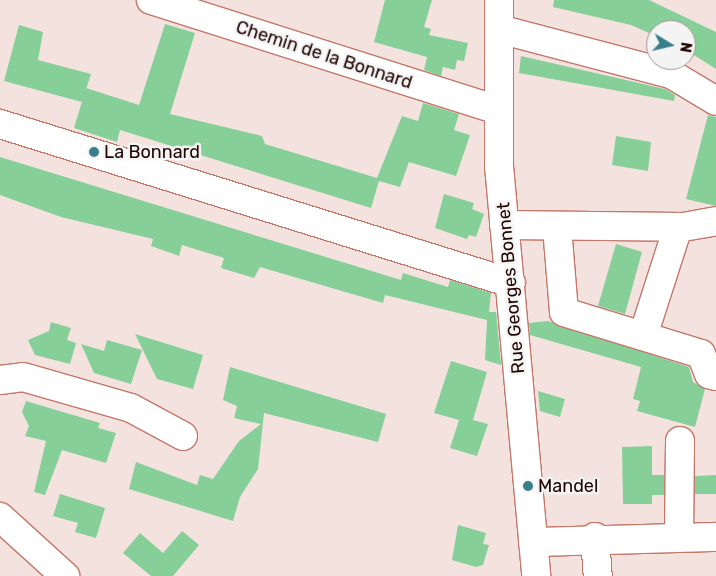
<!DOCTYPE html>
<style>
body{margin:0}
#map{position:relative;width:716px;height:576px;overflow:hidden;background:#f4e2df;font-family:Rubik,sans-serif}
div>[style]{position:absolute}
.building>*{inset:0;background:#87cf99}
.roads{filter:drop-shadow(1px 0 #c37768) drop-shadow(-1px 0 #c37768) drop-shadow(0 1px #c37768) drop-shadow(0 -1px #c37768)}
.minor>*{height:28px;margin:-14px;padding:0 14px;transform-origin:14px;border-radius:14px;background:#fff}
.dots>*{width:14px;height:14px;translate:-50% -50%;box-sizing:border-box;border:2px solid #f4f4f4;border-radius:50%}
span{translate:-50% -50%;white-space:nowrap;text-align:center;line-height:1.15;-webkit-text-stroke:5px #f4f4f4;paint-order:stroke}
.street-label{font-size:18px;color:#1f0402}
.poi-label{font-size:18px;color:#1f0402}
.left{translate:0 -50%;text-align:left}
.north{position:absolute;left:646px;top:20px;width:50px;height:50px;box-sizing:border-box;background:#f4f4f4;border:1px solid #9f9493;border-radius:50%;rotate:99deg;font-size:14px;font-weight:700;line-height:20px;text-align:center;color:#1f0402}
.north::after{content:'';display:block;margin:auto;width:18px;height:22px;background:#397f8b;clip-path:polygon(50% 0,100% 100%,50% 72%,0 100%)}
</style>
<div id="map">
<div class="building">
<i style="clip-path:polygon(385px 0,432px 0,424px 27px,431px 29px,429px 35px,468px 43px,464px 61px,457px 60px,455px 70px,443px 67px,441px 76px,424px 70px,427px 57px,374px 42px)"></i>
<i style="clip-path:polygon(554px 0,649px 0,716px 32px,716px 69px,686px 50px,686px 30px,656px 30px,656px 36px,631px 25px,553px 7px)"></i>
<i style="clip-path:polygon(165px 24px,195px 33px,170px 114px,262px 136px,265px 144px,377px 178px,402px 116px,418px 121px,423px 103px,459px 114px,454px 130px,470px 135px,456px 176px,409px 162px,400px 187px,379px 181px,371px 208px,120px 130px,117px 142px,74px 128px,86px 88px,139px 105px)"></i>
<i style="clip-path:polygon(19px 25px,43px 32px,38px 60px,91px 74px,82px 102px,4px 81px)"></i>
<i style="clip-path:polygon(521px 56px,665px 89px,675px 95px,674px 101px,519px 73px)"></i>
<i style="clip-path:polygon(708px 115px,716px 117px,716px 206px,686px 199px)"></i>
<i style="clip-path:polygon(616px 136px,651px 142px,648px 171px,612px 165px)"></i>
<i style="clip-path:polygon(0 157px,401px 280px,403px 273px,448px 287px,450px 280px,491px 293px,489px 312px,496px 312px,501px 365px,485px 360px,487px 320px,385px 295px,383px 303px,260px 267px,254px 278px,221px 268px,224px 258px,182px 245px,179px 256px,151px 246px,153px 239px,61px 217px,0 195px)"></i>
<i style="clip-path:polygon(444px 194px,474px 203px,472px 209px,484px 214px,476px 237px,469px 235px,467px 239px,435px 228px)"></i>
<i style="clip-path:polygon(616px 244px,642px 252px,625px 314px,598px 306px)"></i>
<i style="clip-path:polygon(548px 321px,689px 367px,693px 382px,705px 389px,695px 427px,637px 411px,640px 401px,633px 399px,641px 367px,530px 335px,529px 323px)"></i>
<i style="clip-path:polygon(51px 322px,71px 328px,67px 340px,76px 343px,70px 364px,35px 355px,28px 340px,49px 331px)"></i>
<i style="clip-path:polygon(135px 334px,203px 355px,193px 389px,157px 379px)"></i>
<i style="clip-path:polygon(107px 340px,142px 350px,131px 384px,94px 373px,81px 344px,104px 351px)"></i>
<i style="clip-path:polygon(451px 361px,487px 372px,473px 420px,488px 424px,477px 456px,450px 448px,459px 420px,434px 413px)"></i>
<i style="clip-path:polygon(230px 367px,386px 414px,378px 442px,264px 413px,258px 469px,240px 497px,233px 521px,129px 489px,136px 462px,197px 485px,200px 475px,213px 479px,239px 441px,261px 424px,234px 418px,237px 406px,223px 400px)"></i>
<i style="clip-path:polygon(538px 391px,565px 399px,560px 417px,540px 411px)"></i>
<i style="clip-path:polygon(26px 401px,100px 423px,98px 428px,116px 433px,106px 463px,62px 450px,45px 495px,34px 492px,46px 441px,25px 436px,29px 426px,22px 412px)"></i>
<i style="clip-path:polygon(652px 446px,652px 475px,664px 475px,664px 495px,652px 495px,652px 504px,623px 504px,622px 447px)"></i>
<i style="clip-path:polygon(716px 475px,716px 494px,695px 494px,695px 476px)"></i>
<i style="clip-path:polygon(60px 494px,105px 508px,96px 538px,75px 532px,78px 523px,53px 516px)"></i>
<i style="clip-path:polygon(458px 525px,486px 533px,483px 544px,489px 545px,483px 565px,476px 567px,452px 560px)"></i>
<i style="clip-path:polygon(182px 531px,199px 545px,173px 576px,151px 576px,123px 553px,140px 533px,163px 553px)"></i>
</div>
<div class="roads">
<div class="minor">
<i style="left:151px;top:0;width:363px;rotate:17.6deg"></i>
<i style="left:499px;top:0;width:166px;rotate:90deg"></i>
<i style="left:499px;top:166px;width:412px;rotate:84.8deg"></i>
<i style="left:499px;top:29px;width:178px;rotate:14.7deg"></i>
<i style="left:671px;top:74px;width:52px;rotate:31deg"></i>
<i style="left:0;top:124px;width:535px;rotate:17.28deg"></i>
<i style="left:504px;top:225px;width:179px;rotate:0.6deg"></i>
<i style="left:683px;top:227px;width:34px;rotate:-10deg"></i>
<i style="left:557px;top:227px;width:85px;rotate:85.3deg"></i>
<i style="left:564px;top:312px;width:143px;rotate:17deg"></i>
<i style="left:701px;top:354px;width:22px;rotate:68deg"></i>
<i style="left:709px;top:374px;width:7px;rotate:16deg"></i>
<i style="left:643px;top:336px;width:114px;rotate:-72.2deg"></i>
<i style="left:0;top:380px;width:23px;rotate:-7deg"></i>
<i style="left:23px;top:377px;width:112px;rotate:16deg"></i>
<i style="left:131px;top:408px;width:59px;rotate:28.3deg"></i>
<i style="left:0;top:517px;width:88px;rotate:42.2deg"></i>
<i style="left:595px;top:537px;width:39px;rotate:86deg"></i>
<i style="left:679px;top:537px;width:96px;rotate:-89.4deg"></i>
<i style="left:533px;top:542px;width:183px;rotate:-1.6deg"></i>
</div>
</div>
<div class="dots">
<i style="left:94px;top:152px;background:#397f8b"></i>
<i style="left:528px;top:486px;background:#397f8b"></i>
</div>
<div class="street-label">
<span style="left:324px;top:55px;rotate:18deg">Chemin de la Bonnard</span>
<span style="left:511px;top:288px;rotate:-95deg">Rue Georges Bonnet</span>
</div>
<div class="poi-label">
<span class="left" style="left:104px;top:152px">La Bonnard</span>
<span class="left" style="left:538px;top:486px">Mandel</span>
</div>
<div class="north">N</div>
</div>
